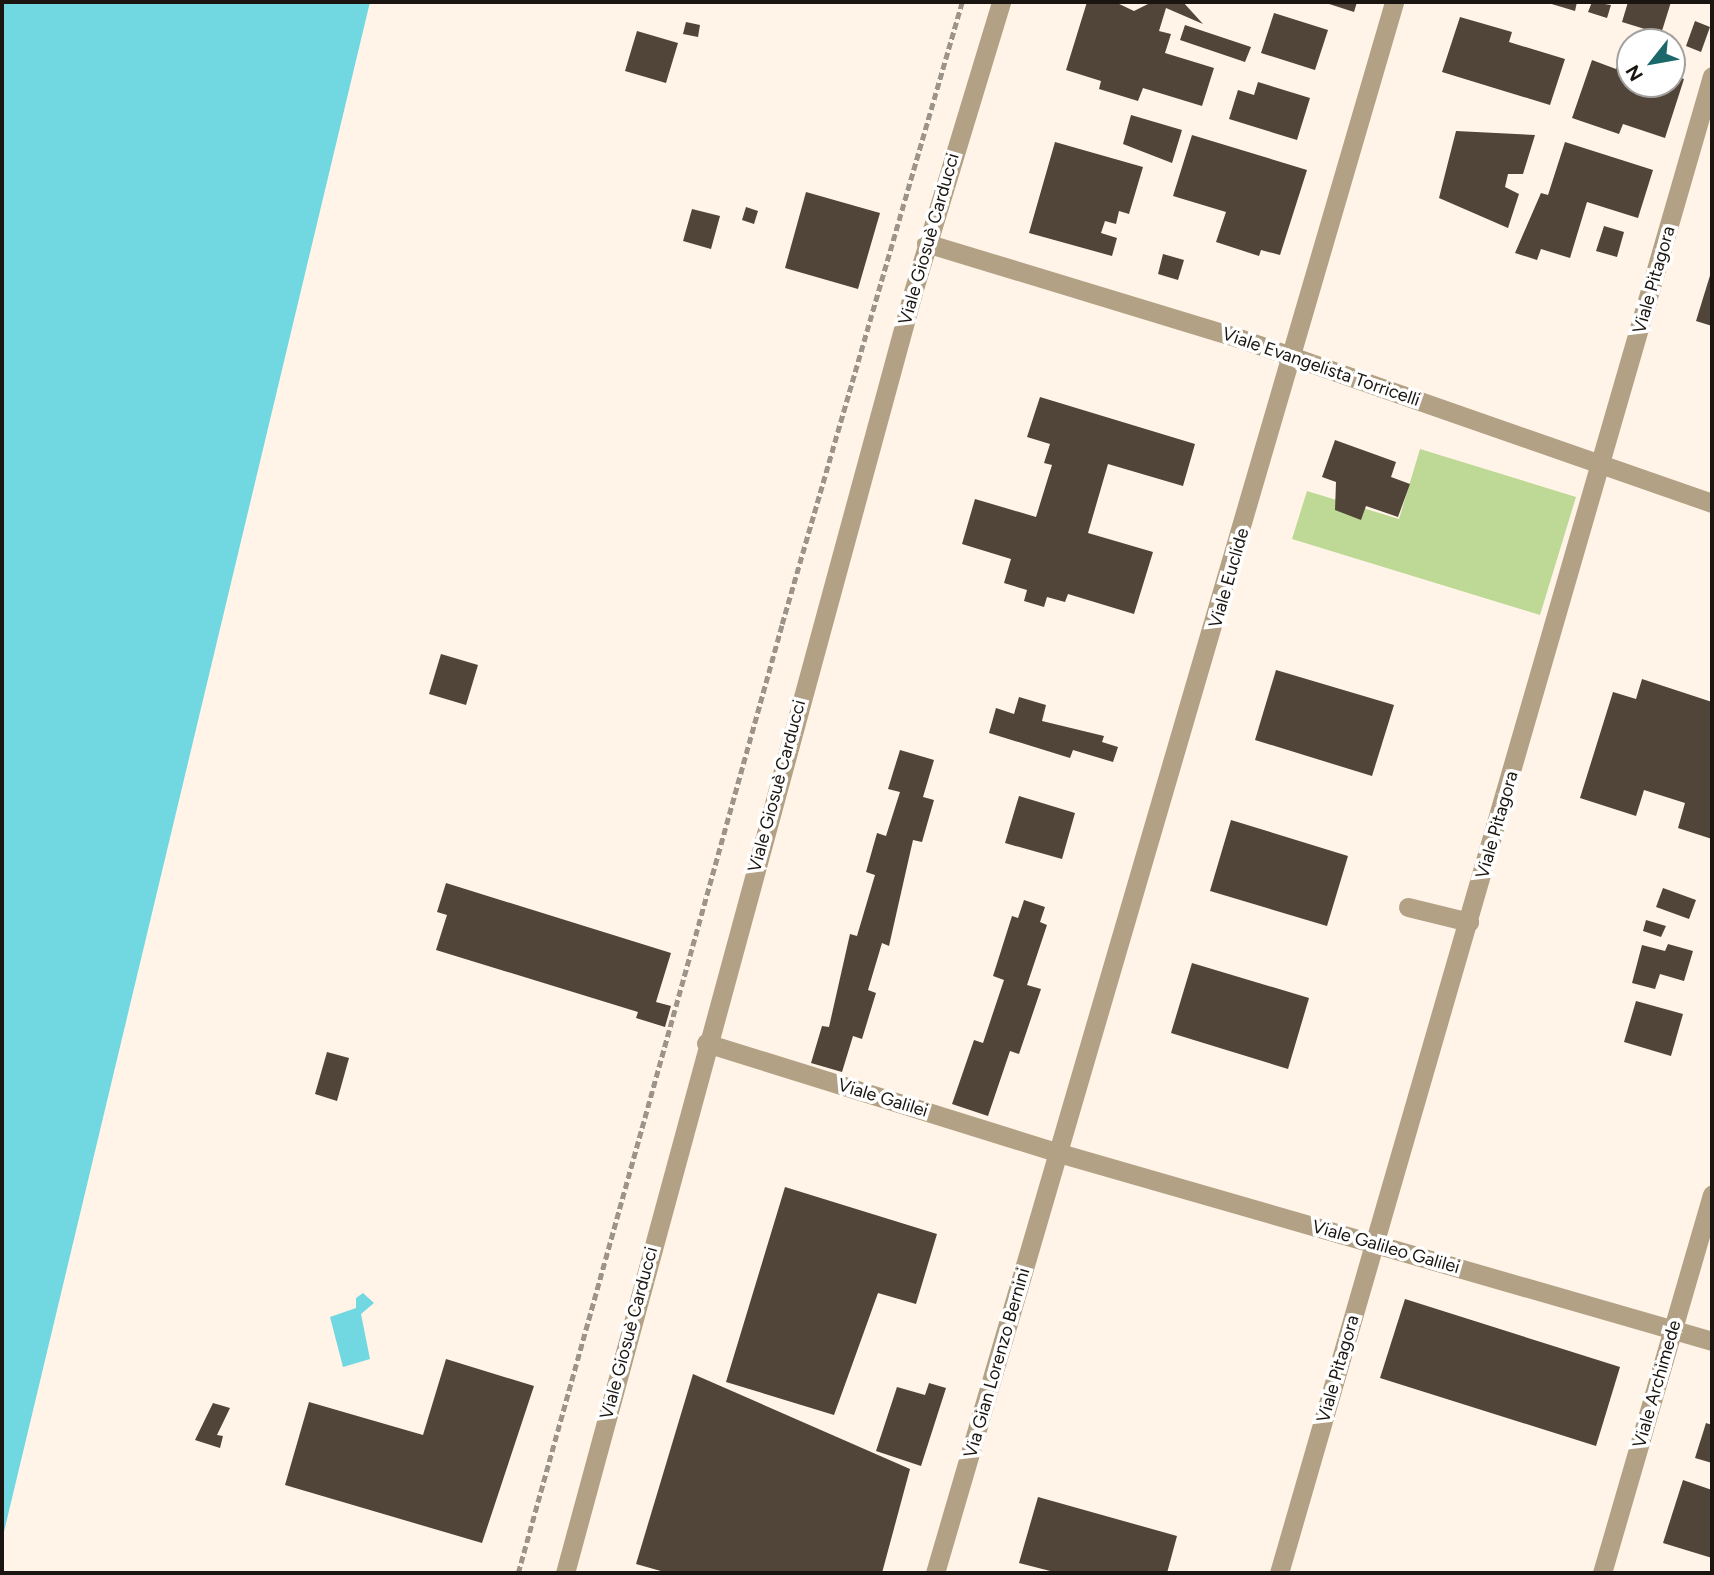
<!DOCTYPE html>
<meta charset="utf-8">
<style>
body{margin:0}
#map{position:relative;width:1714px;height:1575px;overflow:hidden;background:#fff4e7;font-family:Figtree,sans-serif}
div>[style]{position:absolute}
.green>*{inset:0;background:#bdd995}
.water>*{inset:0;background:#71d7e1}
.building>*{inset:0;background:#504538}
.path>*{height:4.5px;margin-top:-2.25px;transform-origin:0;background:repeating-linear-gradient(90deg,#9c948a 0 7px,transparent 0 10.5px)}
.service>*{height:19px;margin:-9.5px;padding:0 9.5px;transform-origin:9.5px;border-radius:9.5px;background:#b2a185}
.minor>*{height:19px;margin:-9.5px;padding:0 9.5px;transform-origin:9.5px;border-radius:9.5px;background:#b2a185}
.tertiary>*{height:19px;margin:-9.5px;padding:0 9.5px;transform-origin:9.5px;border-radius:9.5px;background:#b2a185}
span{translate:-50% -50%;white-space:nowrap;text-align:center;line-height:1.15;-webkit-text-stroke:7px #fff;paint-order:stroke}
.street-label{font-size:18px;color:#1a1510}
.frame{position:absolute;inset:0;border:4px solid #1a1510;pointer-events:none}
.north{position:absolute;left:1616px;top:28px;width:70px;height:70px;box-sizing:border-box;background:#fff;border:2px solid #a3a19f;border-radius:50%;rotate:239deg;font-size:19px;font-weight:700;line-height:28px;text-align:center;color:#1a1510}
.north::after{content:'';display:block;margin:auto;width:24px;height:32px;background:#1a6869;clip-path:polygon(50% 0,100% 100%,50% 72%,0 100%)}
</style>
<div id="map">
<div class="green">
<i style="clip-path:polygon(1420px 449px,1576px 497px,1540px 615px,1292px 539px,1307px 491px,1399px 519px)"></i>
</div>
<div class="water">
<i style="clip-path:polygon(2px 2px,370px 2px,2px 1540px)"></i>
<i style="clip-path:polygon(363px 1293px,374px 1303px,361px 1314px,370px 1359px,343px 1367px,330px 1317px,356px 1308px,356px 1298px)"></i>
</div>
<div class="building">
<i style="clip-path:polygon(1087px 2px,1115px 2px,1134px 11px,1152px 2px,1183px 2px,1203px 24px,1166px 8px,1159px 31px,1171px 34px,1165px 53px,1214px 68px,1202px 106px,1143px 88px,1138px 101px,1099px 89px,1101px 81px,1066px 70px)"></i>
<i style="clip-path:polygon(1323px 2px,1357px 2px,1354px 12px)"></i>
<i style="clip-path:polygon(1545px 2px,1577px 2px,1575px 11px)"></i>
<i style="clip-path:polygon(1592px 2px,1611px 5px,1607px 18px,1588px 12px)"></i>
<i style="clip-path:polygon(1628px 2px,1671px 2px,1661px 34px,1622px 22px)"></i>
<i style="clip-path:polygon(1274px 13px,1328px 30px,1315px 70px,1261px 53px)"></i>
<i style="clip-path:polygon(1460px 17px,1512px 32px,1509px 42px,1565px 59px,1550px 105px,1442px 72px)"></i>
<i style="clip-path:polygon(1695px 21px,1710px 27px,1701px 52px,1686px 46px)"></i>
<i style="clip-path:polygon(686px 22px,700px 25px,698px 37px,683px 34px)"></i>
<i style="clip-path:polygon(1185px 25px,1251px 47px,1245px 62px,1180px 40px)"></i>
<i style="clip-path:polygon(637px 31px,678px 43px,666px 83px,625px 71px)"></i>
<i style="clip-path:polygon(1620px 58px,1630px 61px,1630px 84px,1672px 84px,1672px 75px,1684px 79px,1665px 138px,1623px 124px,1619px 134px,1572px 118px,1592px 60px,1616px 69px)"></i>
<i style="clip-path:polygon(1258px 82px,1310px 98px,1297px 140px,1229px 119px,1238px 90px,1254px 95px)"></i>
<i style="clip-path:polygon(1131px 115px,1182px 130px,1172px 163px,1123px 144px)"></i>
<i style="clip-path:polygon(1456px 131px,1535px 135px,1523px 174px,1508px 174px,1505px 187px,1519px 194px,1508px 228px,1439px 198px)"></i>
<i style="clip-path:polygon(1192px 135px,1307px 170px,1280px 255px,1261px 250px,1259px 256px,1216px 242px,1226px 212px,1173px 196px)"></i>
<i style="clip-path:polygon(1055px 142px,1143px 167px,1129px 214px,1119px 211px,1116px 224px,1105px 221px,1101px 233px,1117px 238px,1112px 256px,1029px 233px)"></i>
<i style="clip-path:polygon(1565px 142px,1653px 170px,1638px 218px,1587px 202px,1570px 258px,1541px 249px,1537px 260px,1515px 253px,1541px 193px,1548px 195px)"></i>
<i style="clip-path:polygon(806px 192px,880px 213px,858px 289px,785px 268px)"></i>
<i style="clip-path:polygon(746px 207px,758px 211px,754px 224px,742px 220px)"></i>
<i style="clip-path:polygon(692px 209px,720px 216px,711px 249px,683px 241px)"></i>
<i style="clip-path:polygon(1604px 226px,1624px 232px,1617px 257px,1596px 251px)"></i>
<i style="clip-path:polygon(1163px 254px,1184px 260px,1178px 280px,1158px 274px)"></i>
<i style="clip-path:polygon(1712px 269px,1712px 326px,1696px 321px)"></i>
<i style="clip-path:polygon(1040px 397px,1195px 444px,1183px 486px,1108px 464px,1088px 533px,1153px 552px,1134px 614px,1068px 594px,1065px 602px,1047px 597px,1044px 607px,1024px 601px,1027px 590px,1004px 583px,1011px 559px,962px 544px,975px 499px,1036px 517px,1052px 465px,1044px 463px,1050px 444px,1027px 437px)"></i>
<i style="clip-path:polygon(1335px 440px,1396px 462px,1391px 477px,1410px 484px,1398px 517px,1366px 506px,1361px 520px,1335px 510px,1336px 482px,1322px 477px)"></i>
<i style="clip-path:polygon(441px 654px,478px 665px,466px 705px,429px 694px)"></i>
<i style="clip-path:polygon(1276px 670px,1394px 705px,1372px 776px,1255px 740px)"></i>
<i style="clip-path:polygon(1642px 679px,1712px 702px,1712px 839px,1678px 828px,1685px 803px,1644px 790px,1636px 816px,1580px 798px,1613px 692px,1636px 699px)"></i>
<i style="clip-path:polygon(1019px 697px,1046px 705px,1042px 721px,1104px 736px,1102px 742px,1118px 747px,1113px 762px,1073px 750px,1070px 758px,989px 733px,996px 708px,1014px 714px)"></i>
<i style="clip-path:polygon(900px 750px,934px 760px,923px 797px,934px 800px,922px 842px,913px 840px,889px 946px,882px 943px,868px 990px,876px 993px,862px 1039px,853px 1036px,842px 1072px,811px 1063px,822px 1026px,829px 1027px,850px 934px,857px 936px,875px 875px,866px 872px,877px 833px,886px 836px,900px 792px,888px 789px)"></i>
<i style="clip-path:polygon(1019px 796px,1075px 813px,1062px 859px,1005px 843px)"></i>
<i style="clip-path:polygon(1231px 820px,1348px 856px,1327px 926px,1210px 891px)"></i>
<i style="clip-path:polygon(446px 883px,671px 953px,656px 1002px,671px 1006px,665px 1027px,636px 1018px,638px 1012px,436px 950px,447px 915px,437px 912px)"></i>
<i style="clip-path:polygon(1663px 888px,1696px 900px,1689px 919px,1656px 907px)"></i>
<i style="clip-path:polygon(1024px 900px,1045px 907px,1040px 922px,1047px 925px,1027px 985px,1041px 989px,1019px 1054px,1010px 1051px,988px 1116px,952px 1104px,974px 1040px,983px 1043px,1004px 980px,993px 976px,1012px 916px,1018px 918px)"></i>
<i style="clip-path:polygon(1646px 920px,1666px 926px,1661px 937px,1643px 931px)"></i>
<i style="clip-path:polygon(1668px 944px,1693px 951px,1684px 981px,1660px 974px,1655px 989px,1632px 983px,1642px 945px,1665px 951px)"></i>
<i style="clip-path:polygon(1192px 963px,1309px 998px,1288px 1069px,1171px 1033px)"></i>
<i style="clip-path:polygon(1636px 1001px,1683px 1014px,1671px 1056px,1624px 1042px)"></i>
<i style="clip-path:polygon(327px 1052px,349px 1058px,337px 1101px,315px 1094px)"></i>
<i style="clip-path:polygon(785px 1187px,937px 1234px,916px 1304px,878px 1293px,834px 1415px,726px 1382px)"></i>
<i style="clip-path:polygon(1405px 1299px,1620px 1367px,1596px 1446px,1380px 1378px)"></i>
<i style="clip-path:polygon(446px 1359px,534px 1386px,482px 1543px,285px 1485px,309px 1402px,423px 1435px)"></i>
<i style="clip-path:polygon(693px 1374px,910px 1469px,882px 1573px,668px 1573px,636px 1564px)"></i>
<i style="clip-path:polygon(929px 1383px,946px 1388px,921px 1466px,876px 1451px,897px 1387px,925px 1395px)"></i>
<i style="clip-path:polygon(213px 1403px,230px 1408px,217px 1435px,223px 1436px,220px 1448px,195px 1440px)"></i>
<i style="clip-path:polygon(1706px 1423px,1712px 1425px,1712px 1463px,1695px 1458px)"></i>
<i style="clip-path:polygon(1683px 1480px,1712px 1490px,1712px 1558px,1663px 1543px)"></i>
<i style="clip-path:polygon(1038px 1497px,1177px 1536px,1167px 1573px,1058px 1573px,1019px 1563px)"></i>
</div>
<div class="path">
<i style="left:518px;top:1573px;width:985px;rotate:-74.45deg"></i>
<i style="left:782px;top:624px;width:648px;rotate:-73.86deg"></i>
</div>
<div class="service">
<i style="left:1408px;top:907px;width:63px;rotate:13.8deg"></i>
</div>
<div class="minor">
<i style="left:926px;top:243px;width:327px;rotate:16.9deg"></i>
<i style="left:1239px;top:338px;width:501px;rotate:19.23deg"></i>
<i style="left:706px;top:1043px;width:370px;rotate:17.3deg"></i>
<i style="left:1059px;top:1153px;width:680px;rotate:16.06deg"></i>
<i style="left:935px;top:1573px;width:1637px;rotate:-73.71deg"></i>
<i style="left:1279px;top:1573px;width:1558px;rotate:-73.87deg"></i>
<i style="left:1602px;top:1573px;width:394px;rotate:-73.8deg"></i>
</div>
<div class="tertiary">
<i style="left:565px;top:1573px;width:1327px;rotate:-74.8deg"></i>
<i style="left:913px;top:292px;width:303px;rotate:-73.1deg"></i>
</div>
<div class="street-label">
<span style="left:929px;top:239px;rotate:-74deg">Viale Giosuè Carducci</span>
<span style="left:1654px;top:280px;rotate:-74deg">Viale Pitagora</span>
<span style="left:1321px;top:367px;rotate:19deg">Viale Evangelista Torricelli</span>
<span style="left:1229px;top:578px;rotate:-74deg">Viale Euclide</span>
<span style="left:777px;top:786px;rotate:-75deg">Viale Giosuè Carducci</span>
<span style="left:1497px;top:825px;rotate:-74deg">Viale Pitagora</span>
<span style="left:883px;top:1098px;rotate:17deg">Viale Galilei</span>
<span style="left:1386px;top:1247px;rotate:16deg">Viale Galileo Galilei</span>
<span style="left:629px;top:1333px;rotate:-75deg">Viale Giosuè Carducci</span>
<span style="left:997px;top:1363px;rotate:-74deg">Via Gian Lorenzo Bernini</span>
<span style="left:1338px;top:1369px;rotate:-74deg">Viale Pitagora</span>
<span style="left:1657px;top:1384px;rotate:-74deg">Viale Archimede</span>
</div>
<div class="frame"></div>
<div class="north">N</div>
</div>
